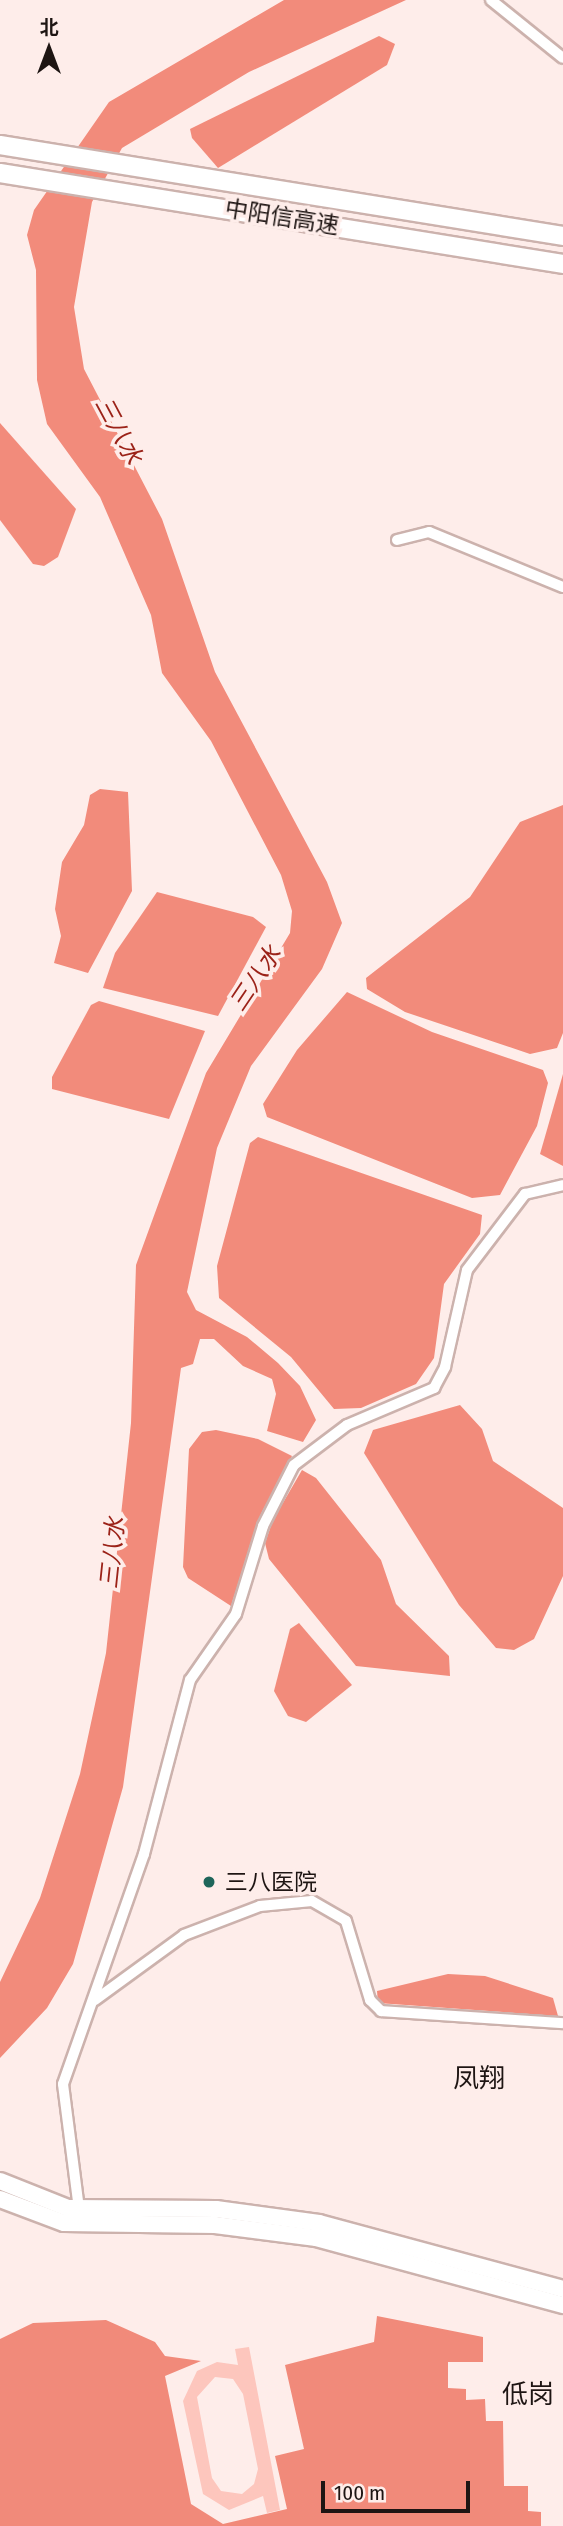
<!DOCTYPE html>
<meta charset="utf-8">
<style>
body{margin:0}
#map{position:relative;width:563px;height:2526px;overflow:hidden;background:#feedea;font-family:"Fira Sans Condensed","Noto Sans SC",sans-serif}
div>[style]{position:absolute}
.green>*{inset:0;background:#fdc6bd}
.forest>*{inset:0;background:#f18a7a}
.water>*{inset:0;background:#f28b7b}
.roads{filter:drop-shadow(2px 0 #ccb2ad) drop-shadow(-2px 0 #ccb2ad) drop-shadow(0 2px #ccb2ad) drop-shadow(0 -2px #ccb2ad)}
.minor>*{height:10px;margin:-5px;padding:0 5px;transform-origin:5px;border-radius:5px;background:#fff}
.primary>*{height:16px;margin:-8px;padding:0 8px;transform-origin:8px;border-radius:8px;background:#fff}
.motorway>*{height:18px;margin:-9px;padding:0 9px;transform-origin:9px;border-radius:9px;background:#fff}
.dots>*{width:19px;height:19px;translate:-50% -50%;box-sizing:border-box;border:4px solid #feedea;border-radius:50%}
span{translate:-50% -50%;white-space:nowrap;text-align:center;line-height:1.15;-webkit-text-stroke:7px #feedea;paint-order:stroke}
.street-label{font-size:23px;color:#1e1513}
.poi-label{font-size:23px;color:#1e1513}
.left{translate:0 -50%;text-align:left}
.water-label{font-size:24px;color:#9b2218;font-style:italic}
.quarter-label{font-size:26px;color:#1e1513}
.north{position:absolute;left:14px;top:14px;width:70px;height:70px;-webkit-text-stroke:5px #feedea;paint-order:stroke;rotate:0deg;font-size:19px;font-weight:700;line-height:28px;text-align:center;color:#1e1513}
.north::after{content:'';display:block;margin:auto;width:24px;height:32px;background:#1e1513;clip-path:polygon(50% 0,100% 100%,50% 72%,0 100%)}
.scale{position:absolute;left:321px;top:2481px;width:149px;height:32px;box-sizing:border-box;border:4px solid #1e1513;border-top:0;padding-left:9px;font-size:21px;line-height:24px;white-space:nowrap;color:#1e1513;-webkit-text-stroke:5px #feedea;paint-order:stroke}
</style>
<div id="map">
<div class="green">
<i style="clip-path:polygon(evenodd,249px 2347px,280px 2510px,267px 2513px,263px 2496px,229px 2510px,203px 2494px,183px 2401px,197px 2371px,217px 2362px,238px 2365px,235px 2349px,249px 2347px,215px 2377px,233px 2379px,243px 2394px,258px 2469px,254px 2484px,242px 2494px,221px 2491px,212px 2478px,197px 2397px,215px 2377px)"></i>
</div>
<div class="forest">
<i style="clip-path:polygon(377px 2316px,483px 2337px,483px 2362px,448px 2362px,448px 2388px,466px 2389px,466px 2400px,485px 2399px,486px 2421px,503px 2421px,504px 2486px,528px 2486px,528px 2511px,541px 2512px,541px 2526px,0 2526px,0 2339px,33px 2323px,106px 2320px,155px 2342px,165px 2356px,201px 2361px,165px 2376px,191px 2504px,223px 2524px,287px 2509px,275px 2456px,304px 2449px,285px 2365px,374px 2342px)"></i>
</div>
<div class="water">
<i style="clip-path:polygon(284px 0,406px 0,249px 72px,122px 148px,92px 202px,74px 307px,84px 369px,162px 519px,215px 672px,327px 882px,342px 923px,322px 969px,251px 1066px,217px 1148px,187px 1292px,196px 1310px,247px 1337px,278px 1363px,300px 1386px,316px 1420px,303px 1442px,267px 1431px,276px 1394px,272px 1379px,243px 1366px,214px 1339px,200px 1339px,193px 1364px,181px 1368px,123px 1787px,73px 1964px,47px 2008px,0 2058px,0 1982px,40px 1898px,80px 1774px,106px 1653px,131px 1423px,136px 1265px,206px 1073px,290px 933px,292px 911px,281px 875px,211px 741px,162px 673px,151px 615px,100px 497px,47px 424px,37px 380px,36px 270px,27px 235px,34px 210px,109px 102px)"></i>
<i style="clip-path:polygon(379px 36px,395px 44px,387px 65px,218px 168px,192px 138px,190px 129px)"></i>
<i style="clip-path:polygon(0 423px,76px 509px,58px 557px,44px 566px,33px 564px,0 520px)"></i>
<i style="clip-path:polygon(100px 789px,128px 792px,132px 891px,88px 973px,54px 963px,61px 936px,55px 909px,62px 862px,84px 825px,90px 795px)"></i>
<i style="clip-path:polygon(563px 805px,563px 1033px,557px 1048px,530px 1054px,405px 1012px,367px 989px,366px 978px,470px 897px,520px 822px)"></i>
<i style="clip-path:polygon(157px 892px,253px 917px,266px 927px,218px 1016px,103px 988px,115px 953px)"></i>
<i style="clip-path:polygon(347px 992px,432px 1032px,543px 1070px,548px 1083px,537px 1126px,500px 1195px,472px 1198px,267px 1117px,263px 1104px,297px 1050px)"></i>
<i style="clip-path:polygon(99px 1001px,205px 1031px,169px 1119px,52px 1089px,52px 1077px,91px 1005px)"></i>
<i style="clip-path:polygon(563px 1074px,563px 1166px,540px 1154px)"></i>
<i style="clip-path:polygon(258px 1137px,482px 1215px,480px 1234px,444px 1284px,434px 1358px,416px 1384px,361px 1408px,334px 1409px,291px 1357px,219px 1298px,217px 1266px,250px 1143px)"></i>
<i style="clip-path:polygon(460px 1405px,482px 1429px,493px 1461px,563px 1508px,563px 1576px,534px 1639px,514px 1650px,496px 1648px,459px 1605px,364px 1453px,373px 1430px)"></i>
<i style="clip-path:polygon(216px 1430px,258px 1439px,292px 1456px,261px 1514px,231px 1606px,188px 1578px,183px 1567px,189px 1449px,202px 1432px)"></i>
<i style="clip-path:polygon(302px 1470px,316px 1478px,381px 1560px,396px 1604px,449px 1656px,450px 1676px,356px 1666px,269px 1559px,265px 1543px,273px 1520px)"></i>
<i style="clip-path:polygon(299px 1623px,352px 1685px,306px 1722px,288px 1716px,274px 1691px,290px 1629px)"></i>
<i style="clip-path:polygon(448px 1974px,485px 1976px,553px 1998px,558px 2016px,378px 2003px,377px 1991px)"></i>
</div>
<div class="roads">
<div class="minor">
<i style="left:491px;top:0;width:92px;rotate:38.9deg"></i>
<i style="left:397px;top:540px;width:33px;rotate:-14deg"></i>
<i style="left:429px;top:532px;width:145px;rotate:22.3deg"></i>
<i style="left:95px;top:2000px;width:110px;rotate:-36.1deg"></i>
<i style="left:184px;top:1935px;width:81px;rotate:-20.9deg"></i>
<i style="left:260px;top:1906px;width:52px;rotate:-5.5deg"></i>
<i style="left:312px;top:1901px;width:39px;rotate:30deg"></i>
<i style="left:346px;top:1921px;width:83px;rotate:73.1deg"></i>
<i style="left:370px;top:2000px;width:16px;rotate:45deg"></i>
<i style="left:381px;top:2011px;width:182px;rotate:3.8deg"></i>
<i style="left:79px;top:2209px;width:126px;rotate:-97.3deg"></i>
<i style="left:63px;top:2084px;width:244px;rotate:-70.6deg"></i>
<i style="left:144px;top:1854px;width:180px;rotate:-75.2deg"></i>
<i style="left:190px;top:1680px;width:80px;rotate:-55.1deg"></i>
<i style="left:236px;top:1614px;width:92px;rotate:-72.9deg"></i>
<i style="left:263px;top:1526px;width:68px;rotate:-63.1deg"></i>
<i style="left:294px;top:1465px;width:66px;rotate:-37deg"></i>
<i style="left:347px;top:1425px;width:95px;rotate:-23deg"></i>
<i style="left:434px;top:1388px;width:24px;rotate:-62deg"></i>
<i style="left:445px;top:1367px;width:99px;rotate:-77.2deg"></i>
<i style="left:467px;top:1270px;width:96px;rotate:-52.7deg"></i>
<i style="left:525px;top:1194px;width:39px;rotate:-13deg"></i>
</div>
<div class="primary">
<i style="left:0;top:2181px;width:73px;rotate:21.7deg"></i>
<i style="left:68px;top:2208px;width:148px;rotate:0.4deg"></i>
<i style="left:216px;top:2209px;width:104px;rotate:7.7deg"></i>
<i style="left:319px;top:2223px;width:253px;rotate:15.1deg"></i>
<i style="left:0;top:2199px;width:68px;rotate:20.6deg"></i>
<i style="left:64px;top:2223px;width:151px;rotate:0.8deg"></i>
<i style="left:215px;top:2225px;width:102px;rotate:7.3deg"></i>
<i style="left:316px;top:2238px;width:256px;rotate:15.2deg"></i>
</div>
<div class="motorway">
<i style="left:0;top:145px;width:570px;rotate:9.18deg"></i>
<i style="left:0;top:173px;width:570px;rotate:9.18deg"></i>
</div>
</div>
<div class="dots">
<i style="left:209px;top:1882px;background:#1e655a"></i>
</div>
<div class="street-label">
<span style="left:282px;top:217px;rotate:9deg">中阳信高速</span>
</div>
<div class="poi-label">
<span class="left" style="left:225px;top:1882px">三八医院</span>
</div>
<div class="water-label">
<span style="left:118px;top:431px;rotate:62deg">三八水</span>
<span style="left:256px;top:979px;rotate:-56deg">三八水</span>
<span style="left:113px;top:1553px;rotate:-84deg">三八水</span>
</div>
<div class="quarter-label">
<span style="left:479px;top:2079px">凤翔</span>
<span style="left:528px;top:2395px">低岗</span>
</div>
<div class="north">北</div>
<div class="scale">100 m</div>
</div>
